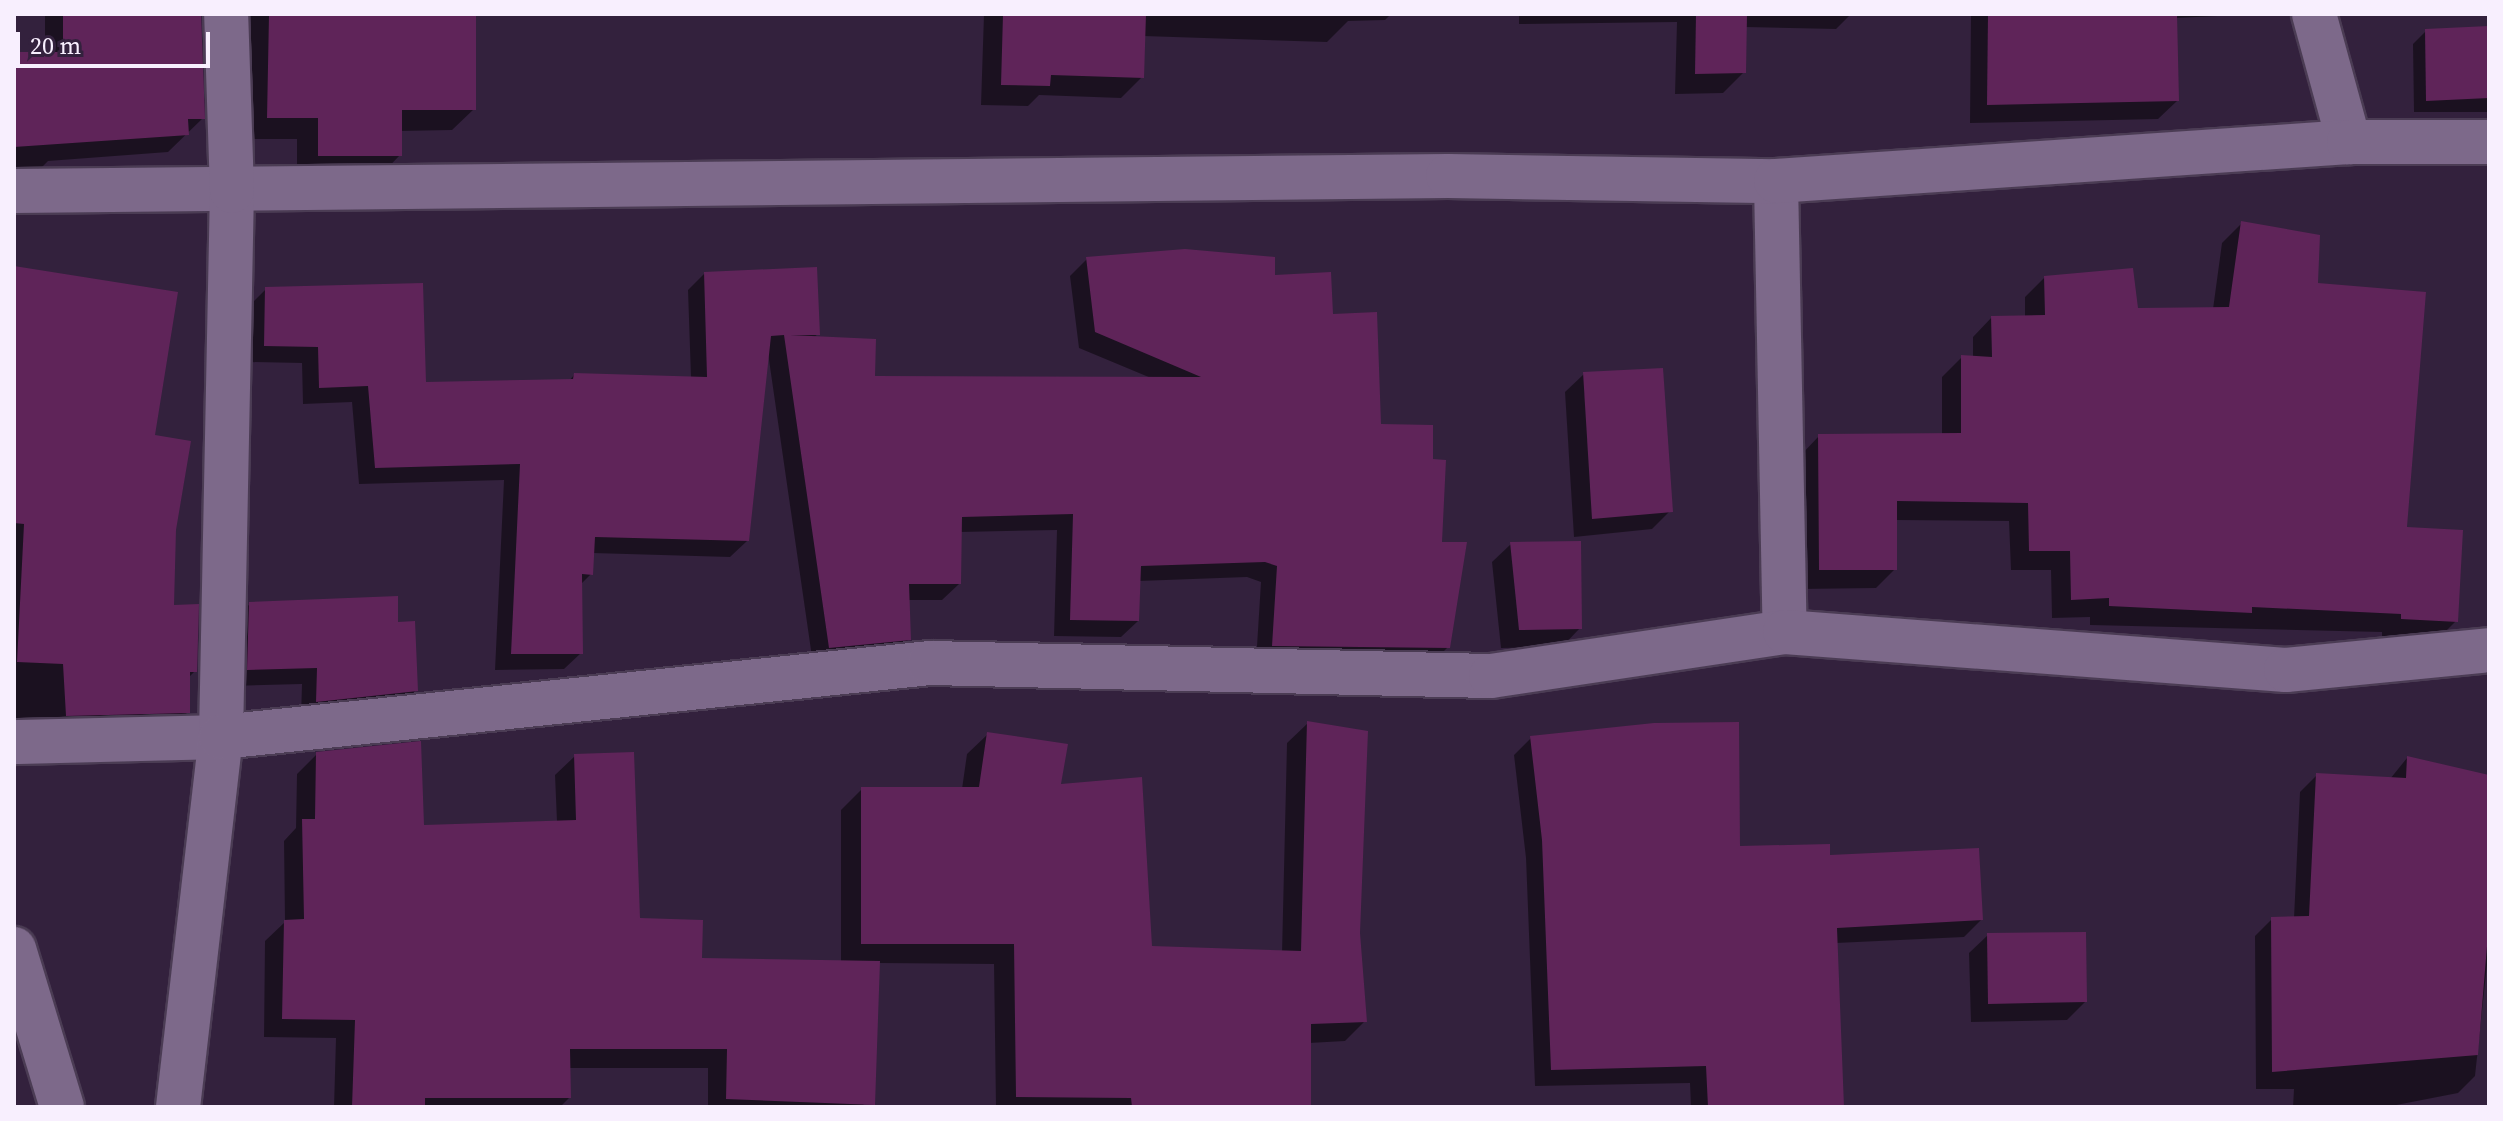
<!DOCTYPE html>
<style>
body{margin:0}
#map{position:relative;width:2503px;height:1121px;overflow:hidden;background:#33213d;font-family:"Source Serif 4",serif}
div>[style]{position:absolute}
.shadow>*{inset:0;background:#0007}
.building>*{inset:0;background:#5f2459}
.roads{filter:drop-shadow(2px 0 #4b3c54) drop-shadow(-2px 0 #4b3c54) drop-shadow(0 2px #4b3c54) drop-shadow(0 -2px #4b3c54)}
.minor>*{height:44px;margin:-22px;padding:0 22px;transform-origin:22px;border-radius:22px;background:#7d698a}
span{translate:-50% -50%;white-space:nowrap;text-align:center;line-height:1.15;-webkit-text-stroke:6px #33213d;paint-order:stroke}
.frame{position:absolute;inset:0;border:16px solid #f8effe;pointer-events:none}
.scale{position:absolute;left:16px;top:32px;width:194px;height:36px;box-sizing:border-box;border:4px solid #f8effe;border-top:0;padding-left:10px;font-size:24px;line-height:28px;white-space:nowrap;color:#f8effe;-webkit-text-stroke:6px #33213d;paint-order:stroke}
</style>
<div id="map">
<div class="shadow">
<i style="clip-path:polygon(45px 14px,199px 14px,203px 118px,168px 152px,48px 161px,33px 176px,14px 176px,14px 54px,45px 54px)"></i>
<i style="clip-path:polygon(248px 14px,474px 14px,474px 109px,452px 130px,400px 131px,400px 155px,379px 177px,297px 176px,297px 139px,247px 139px)"></i>
<i style="clip-path:polygon(984px 14px,1391px 14px,1385px 20px,1348px 21px,1327px 42px,1143px 36px,1142px 77px,1121px 98px,1039px 95px,1028px 106px,981px 105px)"></i>
<i style="clip-path:polygon(1519px 14px,1851px 14px,1836px 29px,1745px 27px,1744px 72px,1723px 93px,1675px 94px,1677px 22px,1519px 24px)"></i>
<i style="clip-path:polygon(1971px 14px,2260px 14px,2175px 18px,2177px 101px,2158px 119px,1970px 123px)"></i>
<i style="clip-path:polygon(2489px 28px,2489px 112px,2414px 112px,2413px 44px,2426px 31px)"></i>
<i style="clip-path:polygon(2242px 223px,2316px 285px,2405px 529px,2456px 621px,2436px 641px,2382px 638px,2382px 632px,2090px 625px,2090px 617px,2052px 618px,2051px 570px,2011px 570px,2009px 521px,1895px 520px,1895px 569px,1876px 588px,1800px 589px,1800px 456px,1819px 436px,1942px 436px,1942px 377px,1962px 357px,1973px 358px,1973px 337px,1992px 317px,2025px 317px,2025px 297px,2045px 277px,2136px 310px,2213px 309px,2222px 243px)"></i>
<i style="clip-path:polygon(1087px 259px,1272px 277px,1332px 316px,1379px 426px,1431px 461px,1448px 647px,1431px 664px,1256px 662px,1261px 582px,1247px 577px,1139px 581px,1138px 621px,1121px 637px,1054px 636px,1057px 530px,960px 532px,959px 584px,942px 600px,908px 600px,909px 639px,892px 656px,813px 664px,768px 353px,747px 541px,730px 557px,592px 553px,591px 574px,580px 585px,581px 653px,564px 669px,495px 670px,504px 480px,359px 484px,352px 402px,303px 404px,302px 363px,248px 362px,249px 306px,266px 289px,424px 384px,569px 381px,574px 375px,691px 378px,688px 290px,704px 274px,818px 334px,813px 338px,873px 378px,1151px 378px,1079px 348px,1070px 276px)"></i>
<i style="clip-path:polygon(14px 268px,152px 437px,174px 530px,172px 607px,195px 671px,188px 678px,188px 712px,165px 734px,14px 740px)"></i>
<i style="clip-path:polygon(1584px 374px,1670px 511px,1652px 529px,1574px 537px,1565px 392px)"></i>
<i style="clip-path:polygon(1511px 544px,1580px 628px,1562px 647px,1501px 648px,1492px 562px)"></i>
<i style="clip-path:polygon(250px 604px,396px 624px,416px 690px,400px 707px,301px 717px,302px 684px,232px 686px,233px 620px)"></i>
<i style="clip-path:polygon(1308px 723px,1358px 933px,1365px 1021px,1345px 1041px,1309px 1043px,1309px 1107px,996px 1107px,994px 964px,878px 963px,873px 1095px,861px 1107px,708px 1107px,708px 1068px,568px 1068px,569px 1098px,560px 1107px,334px 1107px,336px 1038px,264px 1037px,265px 941px,285px 922px,284px 841px,296px 828px,297px 774px,317px 754px,423px 827px,557px 822px,555px 775px,575px 756px,638px 920px,700px 960px,841px 962px,841px 810px,862px 789px,962px 789px,967px 754px,988px 734px,1059px 787px,1151px 948px,1282px 953px,1287px 743px)"></i>
<i style="clip-path:polygon(1531px 738px,1738px 848px,1981px 920px,1964px 937px,1836px 943px,1842px 1107px,1691px 1107px,1690px 1083px,1535px 1086px,1526px 858px,1514px 755px)"></i>
<i style="clip-path:polygon(2407px 758px,2489px 777px,2489px 946px,2475px 1076px,2458px 1093px,2386px 1107px,2293px 1107px,2294px 1089px,2256px 1089px,2255px 936px,2272px 919px,2294px 918px,2300px 792px,2317px 775px,2390px 779px)"></i>
<i style="clip-path:polygon(1988px 935px,2085px 1002px,2067px 1020px,1971px 1022px,1969px 953px)"></i>
</div>
<div class="building">
<i style="clip-path:polygon(63px 14px,201px 14px,205px 119px,188px 119px,189px 135px,14px 147px,14px 52px,63px 52px)"></i>
<i style="clip-path:polygon(269px 14px,476px 14px,476px 110px,402px 110px,402px 156px,318px 156px,318px 118px,267px 118px)"></i>
<i style="clip-path:polygon(1003px 14px,1146px 14px,1144px 78px,1051px 75px,1050px 86px,1001px 85px)"></i>
<i style="clip-path:polygon(1696px 14px,1747px 14px,1746px 73px,1695px 74px)"></i>
<i style="clip-path:polygon(1988px 14px,2177px 14px,2179px 101px,1987px 105px)"></i>
<i style="clip-path:polygon(2489px 26px,2489px 98px,2426px 101px,2425px 29px)"></i>
<i style="clip-path:polygon(2241px 221px,2320px 235px,2318px 283px,2426px 292px,2407px 527px,2463px 530px,2458px 622px,2401px 619px,2401px 614px,2252px 607px,2252px 613px,2109px 606px,2109px 598px,2071px 600px,2070px 551px,2029px 551px,2028px 503px,1897px 501px,1897px 570px,1819px 570px,1818px 434px,1961px 433px,1961px 355px,1992px 357px,1991px 316px,2045px 315px,2044px 276px,2133px 268px,2138px 308px,2229px 307px)"></i>
<i style="clip-path:polygon(1185px 249px,1275px 257px,1275px 275px,1331px 272px,1333px 314px,1377px 312px,1381px 424px,1433px 425px,1433px 459px,1446px 460px,1442px 542px,1467px 542px,1450px 648px,1272px 646px,1277px 566px,1265px 562px,1141px 566px,1139px 621px,1070px 620px,1073px 514px,962px 517px,961px 584px,909px 584px,911px 640px,829px 648px,784px 335px,771px 336px,749px 541px,595px 537px,593px 575px,582px 574px,583px 654px,511px 654px,520px 464px,375px 468px,368px 386px,319px 388px,318px 347px,264px 346px,265px 287px,423px 283px,426px 382px,573px 379px,574px 373px,707px 377px,704px 272px,817px 267px,820px 335px,790px 335px,876px 339px,875px 376px,1201px 377px,1095px 332px,1086px 257px)"></i>
<i style="clip-path:polygon(14px 266px,178px 292px,155px 435px,191px 441px,176px 530px,174px 605px,199px 604px,197px 672px,190px 672px,190px 713px,66px 716px,63px 664px,17px 662px,24px 524px,14px 523px)"></i>
<i style="clip-path:polygon(1663px 368px,1673px 512px,1592px 519px,1583px 372px)"></i>
<i style="clip-path:polygon(1581px 541px,1582px 629px,1519px 630px,1510px 542px)"></i>
<i style="clip-path:polygon(398px 596px,398px 622px,415px 621px,418px 691px,316px 702px,317px 668px,247px 670px,249px 602px)"></i>
<i style="clip-path:polygon(1307px 721px,1368px 731px,1360px 933px,1367px 1022px,1311px 1024px,1311px 1107px,1132px 1107px,1131px 1098px,1016px 1097px,1014px 944px,861px 944px,861px 787px,979px 787px,987px 732px,1068px 744px,1061px 784px,1142px 777px,1152px 946px,1301px 951px)"></i>
<i style="clip-path:polygon(1739px 722px,1740px 846px,1830px 844px,1830px 855px,1979px 848px,1983px 920px,1837px 928px,1844px 1107px,1708px 1107px,1706px 1066px,1551px 1070px,1542px 840px,1530px 736px,1654px 723px)"></i>
<i style="clip-path:polygon(421px 741px,424px 825px,576px 820px,574px 754px,634px 752px,640px 918px,703px 920px,702px 958px,880px 961px,875px 1105px,726px 1099px,727px 1049px,570px 1049px,571px 1098px,425px 1098px,425px 1107px,352px 1107px,355px 1020px,282px 1019px,284px 920px,304px 919px,302px 819px,315px 819px,316px 752px)"></i>
<i style="clip-path:polygon(2407px 756px,2489px 775px,2489px 922px,2478px 1055px,2272px 1072px,2271px 917px,2309px 916px,2316px 773px,2406px 778px)"></i>
<i style="clip-path:polygon(2086px 932px,2087px 1002px,1988px 1004px,1987px 933px)"></i>
</div>
<div class="roads">
<div class="minor">
<i style="left:2314px;top:14px;width:133px;rotate:74.7deg"></i>
<i style="left:1776px;top:181px;width:451px;rotate:88.9deg"></i>
<i style="left:14px;top:191px;width:1434px;rotate:-0.6deg"></i>
<i style="left:1448px;top:176px;width:328px;rotate:0.9deg"></i>
<i style="left:1776px;top:181px;width:574px;rotate:-3.89deg"></i>
<i style="left:2349px;top:142px;width:140px"></i>
<i style="left:14px;top:742px;width:207px;rotate:-1.4deg"></i>
<i style="left:221px;top:737px;width:546px;rotate:-88.85deg"></i>
<i style="left:232px;top:191px;width:177px;rotate:-91.9deg"></i>
<i style="left:14px;top:949px;width:165px;rotate:73.1deg"></i>
<i style="left:178px;top:1107px;width:372px;rotate:-83.4deg"></i>
<i style="left:221px;top:737px;width:713px;rotate:-5.96deg"></i>
<i style="left:930px;top:663px;width:561px;rotate:1.33deg"></i>
<i style="left:1491px;top:676px;width:297px;rotate:-8.5deg"></i>
<i style="left:1785px;top:632px;width:502px;rotate:4.34deg"></i>
<i style="left:2286px;top:670px;width:204px;rotate:-5.6deg"></i>
</div>
</div>
<div class="frame"></div>
<div class="scale">20 m</div>
</div>
